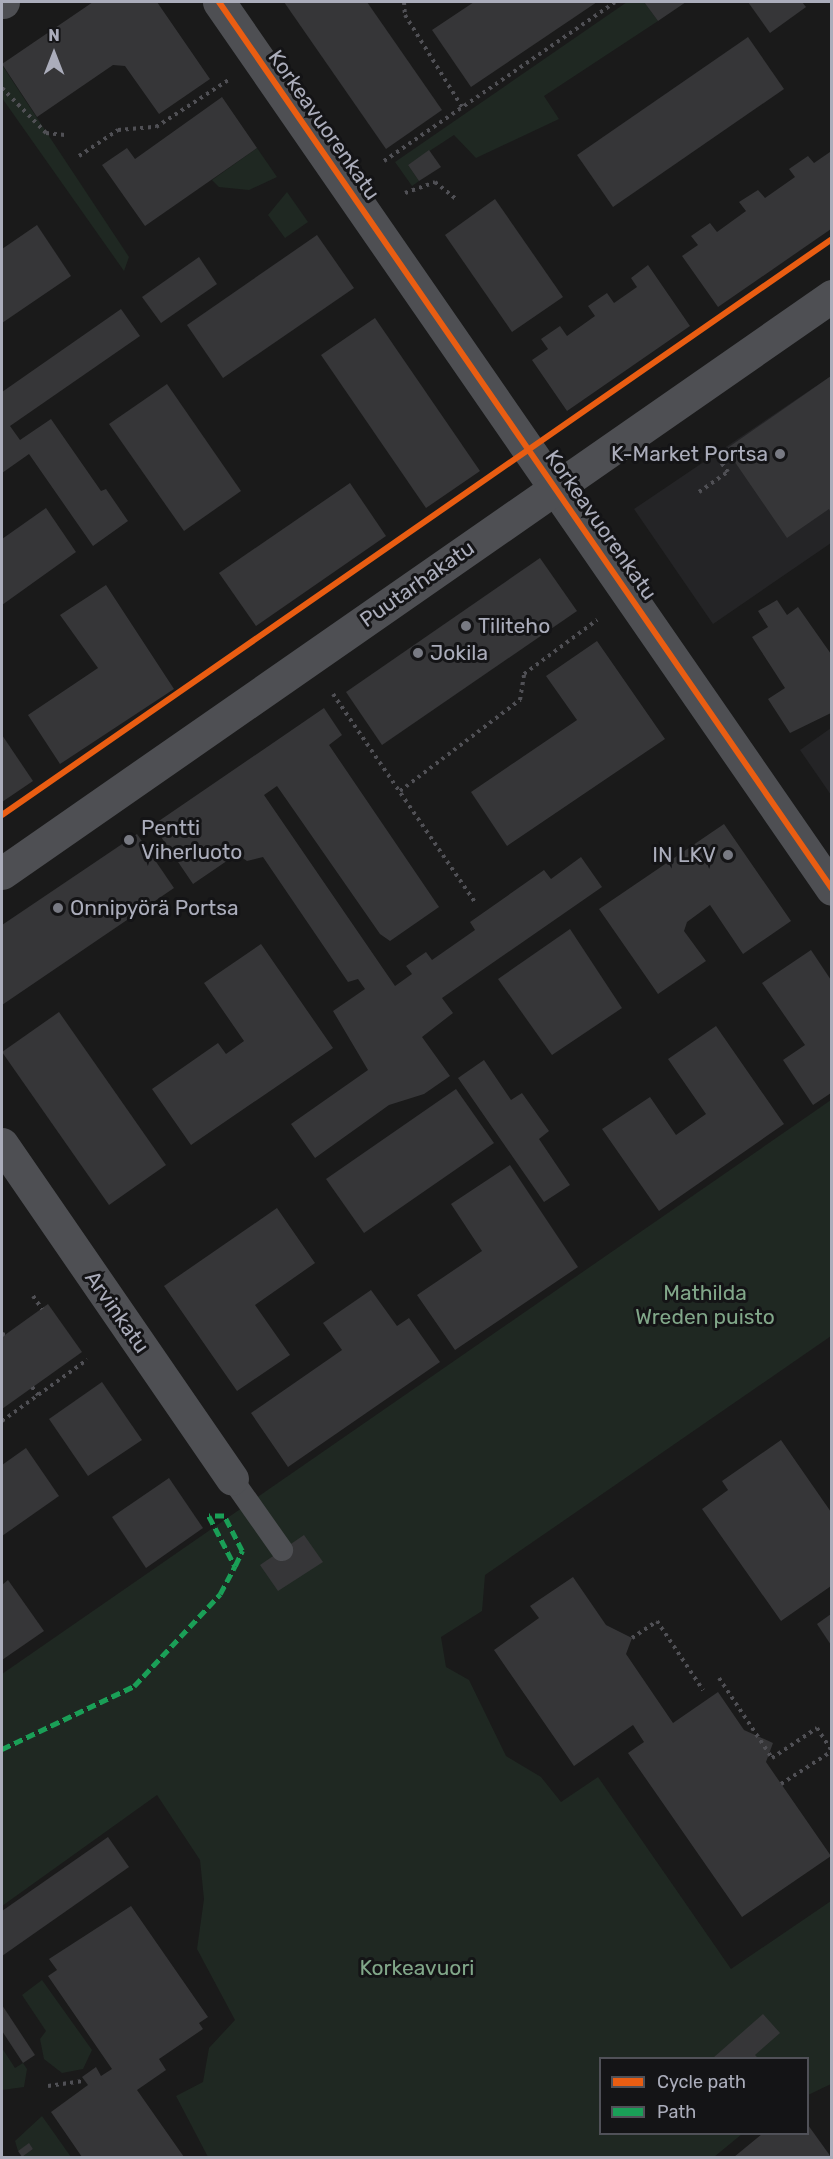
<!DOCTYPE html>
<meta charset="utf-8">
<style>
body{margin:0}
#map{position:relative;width:833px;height:2159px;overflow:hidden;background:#1a1a1a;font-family:Rubik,sans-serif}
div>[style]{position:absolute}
.built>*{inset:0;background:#242426}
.green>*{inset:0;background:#1f2822}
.building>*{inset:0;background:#363638}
.path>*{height:4px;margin-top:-2px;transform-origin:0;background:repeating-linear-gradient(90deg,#505055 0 3px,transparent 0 7.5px)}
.service>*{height:22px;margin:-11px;padding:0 11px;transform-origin:11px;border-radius:11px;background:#4e4f53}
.minor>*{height:33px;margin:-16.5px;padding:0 16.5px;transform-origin:16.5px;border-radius:16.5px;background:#4e4f53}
.tertiary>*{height:33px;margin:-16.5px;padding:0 16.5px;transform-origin:16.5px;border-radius:16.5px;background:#4e4f53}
.quiet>*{height:4.5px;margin-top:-2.25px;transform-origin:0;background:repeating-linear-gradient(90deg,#1a9f57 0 9px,transparent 0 13.5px)}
.cycleway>*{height:6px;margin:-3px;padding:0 3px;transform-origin:3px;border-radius:3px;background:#e95d12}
.dots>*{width:16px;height:16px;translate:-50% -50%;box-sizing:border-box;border:3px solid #141416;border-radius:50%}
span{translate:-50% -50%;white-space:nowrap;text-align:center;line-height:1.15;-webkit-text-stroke:6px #141416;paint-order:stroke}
.street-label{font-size:21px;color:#abadbb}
.poi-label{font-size:21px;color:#abadbb}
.right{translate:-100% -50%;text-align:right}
.left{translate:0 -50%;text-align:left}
.park-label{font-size:21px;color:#81a789}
.frame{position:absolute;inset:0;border:3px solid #abadbb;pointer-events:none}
.legend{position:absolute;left:599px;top:2057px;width:210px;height:78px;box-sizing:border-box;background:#141416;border:2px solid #505158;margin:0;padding:8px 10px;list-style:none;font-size:18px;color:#abadbb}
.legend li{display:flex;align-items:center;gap:12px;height:30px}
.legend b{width:30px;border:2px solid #505158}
.north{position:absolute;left:24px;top:24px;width:60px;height:60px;-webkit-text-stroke:4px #141416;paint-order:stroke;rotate:0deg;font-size:16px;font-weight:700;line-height:24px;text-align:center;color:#abadbb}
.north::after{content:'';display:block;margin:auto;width:21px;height:27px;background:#abadbb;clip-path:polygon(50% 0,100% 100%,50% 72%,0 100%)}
</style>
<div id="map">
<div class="built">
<i style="clip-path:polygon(831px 376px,831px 543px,713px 624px,634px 509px)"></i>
<i style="clip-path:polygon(831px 728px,831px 795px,800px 750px)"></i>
</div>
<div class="green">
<i style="clip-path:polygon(627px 2px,644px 2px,658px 21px,544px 96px,559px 119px,476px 158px,454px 135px,408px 165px,419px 181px,412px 186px,395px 162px)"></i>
<i style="clip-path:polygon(2px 65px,129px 257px,124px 271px,2px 98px)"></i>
<i style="clip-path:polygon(257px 148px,277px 177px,249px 190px,219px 187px,212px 180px)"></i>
<i style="clip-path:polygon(287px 192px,308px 222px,285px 238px,268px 215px)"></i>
<i style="clip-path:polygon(831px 1100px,831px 1336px,485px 1575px,482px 1611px,441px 1637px,446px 1667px,469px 1680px,506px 1756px,541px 1777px,561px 1802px,598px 1777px,731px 1969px,831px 1901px,831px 2084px,808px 2095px,808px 2058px,600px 2058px,600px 2134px,742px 2134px,714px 2157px,208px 2157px,176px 2096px,203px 2082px,209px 2048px,235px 2020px,197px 1949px,204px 1899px,200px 1860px,157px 1795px,2px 1906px,2px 1674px)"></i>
<i style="clip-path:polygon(42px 1980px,92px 2050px,83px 2069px,62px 2073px,44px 2059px,40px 2039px,46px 2031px,22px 1995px)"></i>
<i style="clip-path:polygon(2px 2048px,15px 2068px,23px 2063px,27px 2069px,24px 2087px,2px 2090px)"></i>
<i style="clip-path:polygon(42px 2116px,71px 2157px,22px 2157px,33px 2149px,29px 2144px,18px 2151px,15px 2141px)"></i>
</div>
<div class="building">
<i style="clip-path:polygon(93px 2px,157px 2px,210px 79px,159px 114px,125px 66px,113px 65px,37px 117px,2px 64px)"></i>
<i style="clip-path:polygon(284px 2px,367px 2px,442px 110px,386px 149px)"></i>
<i style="clip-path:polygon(474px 2px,597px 2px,471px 87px,432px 30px)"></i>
<i style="clip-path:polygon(644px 2px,686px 2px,658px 21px)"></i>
<i style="clip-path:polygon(748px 2px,802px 2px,806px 7px,770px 33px)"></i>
<i style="clip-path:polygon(748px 37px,784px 89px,613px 207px,577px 155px)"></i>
<i style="clip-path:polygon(222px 97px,257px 148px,145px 226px,102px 165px,127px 148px,135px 159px)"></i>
<i style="clip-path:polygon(429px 150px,441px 167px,419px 181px,408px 165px)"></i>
<i style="clip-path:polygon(830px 152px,831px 229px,718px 307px,682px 256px,698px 245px,691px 236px,710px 223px,717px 232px,746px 211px,739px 202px,758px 190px,765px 198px,795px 177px,789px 169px,808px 156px,814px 163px)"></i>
<i style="clip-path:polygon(495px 199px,563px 297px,512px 332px,445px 235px)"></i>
<i style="clip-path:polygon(37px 225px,71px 276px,2px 323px,2px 249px)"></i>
<i style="clip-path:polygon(317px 235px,354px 288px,223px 378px,187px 325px)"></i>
<i style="clip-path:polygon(199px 257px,217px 284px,161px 323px,142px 297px)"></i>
<i style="clip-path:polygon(648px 265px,690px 326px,567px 411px,532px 360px,548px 349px,541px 339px,560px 326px,567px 336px,595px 316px,588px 306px,607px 293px,614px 303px,637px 287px,631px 278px)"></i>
<i style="clip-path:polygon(121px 309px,140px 336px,10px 426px,20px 440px,51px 419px,101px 491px,106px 489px,128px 521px,93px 546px,29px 454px,2px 473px,2px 392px)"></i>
<i style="clip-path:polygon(375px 318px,480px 471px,426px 508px,321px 355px)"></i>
<i style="clip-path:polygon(831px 376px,831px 513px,829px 509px,787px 538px,726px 449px)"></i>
<i style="clip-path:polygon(167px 384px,241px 491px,184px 531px,109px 424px)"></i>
<i style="clip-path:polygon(350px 483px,386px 536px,256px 626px,219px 573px)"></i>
<i style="clip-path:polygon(46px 508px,76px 552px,2px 605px,2px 539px)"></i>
<i style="clip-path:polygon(540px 558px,577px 611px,382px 745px,346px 692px)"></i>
<i style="clip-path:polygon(106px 585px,174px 689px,60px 764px,28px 715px,98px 668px,60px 615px)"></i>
<i style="clip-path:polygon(777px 600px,787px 615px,798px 607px,831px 654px,831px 713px,790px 733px,768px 699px,785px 688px,752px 637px,768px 627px,758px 611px)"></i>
<i style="clip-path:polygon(597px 641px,665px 739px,507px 846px,471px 792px,577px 720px,546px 676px)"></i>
<i style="clip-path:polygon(324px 708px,342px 735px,329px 745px,439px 907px,390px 941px,380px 934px,277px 786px,264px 795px,395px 986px,412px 974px,406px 966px,426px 952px,432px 960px,475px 930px,470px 922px,544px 870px,551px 879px,581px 857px,602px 887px,442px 998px,453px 1013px,422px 1037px,450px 1076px,424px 1094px,389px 1105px,315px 1158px,291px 1124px,368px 1070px,333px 1011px,365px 989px,358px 979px,348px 982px,263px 857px,247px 861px,237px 854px,193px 884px,153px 825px)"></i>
<i style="clip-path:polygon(2px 735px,33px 781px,2px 802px)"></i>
<i style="clip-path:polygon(724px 824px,791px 921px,743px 954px,710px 905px,687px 922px,684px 931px,706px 961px,658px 994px,599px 909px)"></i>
<i style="clip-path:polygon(137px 834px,174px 888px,2px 1005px,2px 925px)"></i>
<i style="clip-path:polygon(570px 929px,622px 1008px,552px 1055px,498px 979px)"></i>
<i style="clip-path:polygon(261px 944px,333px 1048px,191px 1145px,152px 1089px,218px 1043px,226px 1054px,244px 1041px,204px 983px)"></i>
<i style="clip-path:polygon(811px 950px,831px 980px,831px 1093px,813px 1105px,783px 1060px,805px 1045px,762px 983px)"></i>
<i style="clip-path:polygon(59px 1012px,166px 1165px,109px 1205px,2px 1052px)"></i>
<i style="clip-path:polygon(716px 1026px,784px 1124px,659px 1211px,602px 1129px,650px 1097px,676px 1135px,706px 1114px,668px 1059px)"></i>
<i style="clip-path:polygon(484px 1060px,511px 1100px,522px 1093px,549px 1131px,539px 1139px,570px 1185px,544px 1202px,458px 1078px)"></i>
<i style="clip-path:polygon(456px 1089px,494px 1143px,364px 1233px,326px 1179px)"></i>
<i style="clip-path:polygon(510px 1165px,578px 1267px,455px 1350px,417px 1295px,482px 1251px,451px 1204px)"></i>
<i style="clip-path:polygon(277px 1208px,315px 1263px,255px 1305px,290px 1355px,237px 1391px,164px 1286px)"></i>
<i style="clip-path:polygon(371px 1290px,397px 1326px,409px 1318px,440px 1362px,288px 1467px,251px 1413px,342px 1350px,323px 1323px)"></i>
<i style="clip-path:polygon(48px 1304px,82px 1352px,2px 1409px,2px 1337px)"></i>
<i style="clip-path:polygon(102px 1382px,142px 1440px,88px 1476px,49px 1419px)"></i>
<i style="clip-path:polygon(781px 1440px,831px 1512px,831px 1586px,781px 1621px,702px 1509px,728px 1490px,722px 1481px)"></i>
<i style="clip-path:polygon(26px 1448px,59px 1496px,2px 1536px,2px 1465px)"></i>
<i style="clip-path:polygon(169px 1478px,203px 1528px,146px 1568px,112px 1517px)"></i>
<i style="clip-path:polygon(304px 1535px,323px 1562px,278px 1591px,260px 1565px)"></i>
<i style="clip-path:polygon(573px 1577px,606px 1625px,632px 1638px,626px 1654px,673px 1723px,718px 1692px,744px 1730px,773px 1743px,766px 1762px,831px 1856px,742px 1917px,628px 1753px,644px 1742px,633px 1725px,574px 1766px,494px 1650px,539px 1618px,530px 1606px)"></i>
<i style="clip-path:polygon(8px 1580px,44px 1631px,2px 1660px,2px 1585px)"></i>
<i style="clip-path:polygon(831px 1614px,831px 1645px,817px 1624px)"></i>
<i style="clip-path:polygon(108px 1837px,129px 1867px,2px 1956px,2px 1911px)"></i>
<i style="clip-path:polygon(131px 1906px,208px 2017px,199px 2023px,203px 2029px,159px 2059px,166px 2070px,137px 2090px,184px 2157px,82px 2157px,51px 2112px,88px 2085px,82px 2077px,96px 2067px,101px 2076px,112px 2069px,48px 1976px,57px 1970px,49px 1959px)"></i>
<i style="clip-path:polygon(2px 2005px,35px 2055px,23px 2063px,2px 2031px)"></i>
<i style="clip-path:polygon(763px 2014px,780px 2033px,755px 2055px,758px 2058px,713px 2058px)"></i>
<i style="clip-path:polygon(808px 2125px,831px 2157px,734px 2157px,762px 2134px,808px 2134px)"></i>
<i style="clip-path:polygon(29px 2143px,33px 2149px,22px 2157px,18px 2151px)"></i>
</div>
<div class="path">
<i style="left:404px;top:2px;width:13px;rotate:86deg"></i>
<i style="left:405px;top:15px;width:108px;rotate:58.2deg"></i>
<i style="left:2px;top:88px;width:63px;rotate:45.6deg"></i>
<i style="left:46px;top:133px;width:19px;rotate:6deg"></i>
<i style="left:79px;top:156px;width:47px;rotate:-33.7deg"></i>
<i style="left:118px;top:130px;width:38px;rotate:-5deg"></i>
<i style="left:156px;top:127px;width:88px;rotate:-33deg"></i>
<i style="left:384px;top:161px;width:280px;rotate:-34.5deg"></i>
<i style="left:405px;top:193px;width:32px;rotate:-20deg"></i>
<i style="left:435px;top:182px;width:26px;rotate:39deg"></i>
<i style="left:699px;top:492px;width:35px;rotate:-35deg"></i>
<i style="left:728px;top:472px;width:31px;rotate:-126deg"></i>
<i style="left:333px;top:694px;width:254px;rotate:55.7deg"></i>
<i style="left:400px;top:791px;width:151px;rotate:-37.2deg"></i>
<i style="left:520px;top:700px;width:26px;rotate:-81deg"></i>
<i style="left:524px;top:674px;width:91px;rotate:-36.5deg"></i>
<i style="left:33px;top:1296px;width:16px;rotate:55deg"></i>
<i style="left:2px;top:1334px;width:3px;rotate:18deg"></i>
<i style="left:32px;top:1387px;width:10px;rotate:53deg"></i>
<i style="left:2px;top:1421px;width:105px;rotate:-35.7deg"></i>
<i style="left:632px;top:1638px;width:30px;rotate:-34deg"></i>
<i style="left:657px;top:1621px;width:83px;rotate:56.3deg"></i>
<i style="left:719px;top:1678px;width:96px;rotate:56.5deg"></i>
<i style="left:772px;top:1758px;width:54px;rotate:-33.7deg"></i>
<i style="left:817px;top:1728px;width:27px;rotate:57deg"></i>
<i style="left:781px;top:1784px;width:61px;rotate:-32.9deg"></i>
<i style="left:48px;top:2086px;width:37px;rotate:-8deg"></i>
</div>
<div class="service">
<i style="left:232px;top:1479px;width:87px;rotate:54.8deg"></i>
</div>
<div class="minor">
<i style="left:2px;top:2px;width:1px"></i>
<i style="left:219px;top:2px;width:1078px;rotate:55.35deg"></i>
<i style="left:2px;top:1144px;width:406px;rotate:55.5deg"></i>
</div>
<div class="tertiary">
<i style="left:2px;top:873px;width:1011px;rotate:-34.81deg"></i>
</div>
<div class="quiet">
<i style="left:2px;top:1749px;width:146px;rotate:-25.5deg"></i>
<i style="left:134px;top:1686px;width:126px;rotate:-46.9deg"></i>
<i style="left:220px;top:1594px;width:32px;rotate:-62deg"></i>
<i style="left:235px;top:1566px;width:17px;rotate:-65deg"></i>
<i style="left:242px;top:1551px;width:39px;rotate:-117deg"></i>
<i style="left:224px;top:1516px;width:15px;rotate:180deg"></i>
<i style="left:209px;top:1516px;width:56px;rotate:62.5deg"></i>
</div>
<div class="cycleway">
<i style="left:219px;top:2px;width:1078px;rotate:55.35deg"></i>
<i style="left:2px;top:815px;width:1010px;rotate:-34.76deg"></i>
</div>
<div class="dots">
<i style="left:780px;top:454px;background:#787a83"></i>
<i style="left:466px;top:626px;background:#787a83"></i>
<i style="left:418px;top:653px;background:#787a83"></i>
<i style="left:129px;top:840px;background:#787a83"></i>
<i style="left:728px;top:855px;background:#787a83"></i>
<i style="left:58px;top:908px;background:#787a83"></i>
</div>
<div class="street-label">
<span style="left:324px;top:125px;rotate:55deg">Korkeavuorenkatu</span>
<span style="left:601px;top:525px;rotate:55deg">Korkeavuorenkatu</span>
<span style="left:417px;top:584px;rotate:-35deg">Puutarhakatu</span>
<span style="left:117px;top:1312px;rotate:55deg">Arvinkatu</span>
</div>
<div class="poi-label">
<span class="right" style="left:768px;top:454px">K-Market Portsa</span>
<span class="left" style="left:478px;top:626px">Tiliteho</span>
<span class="left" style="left:430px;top:653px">Jokila</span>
<span class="left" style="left:141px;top:840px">Pentti<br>Viherluoto</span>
<span class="right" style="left:716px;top:855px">IN LKV</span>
<span class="left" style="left:70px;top:908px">Onnipyörä Portsa</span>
</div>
<div class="park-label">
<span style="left:705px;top:1305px">Mathilda<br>Wreden puisto</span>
<span style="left:417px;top:1968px">Korkeavuori</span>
</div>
<div class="frame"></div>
<ul class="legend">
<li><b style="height:8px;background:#e95d12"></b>Cycle path</li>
<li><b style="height:8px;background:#1a9f57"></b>Path</li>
</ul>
<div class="north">N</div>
</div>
